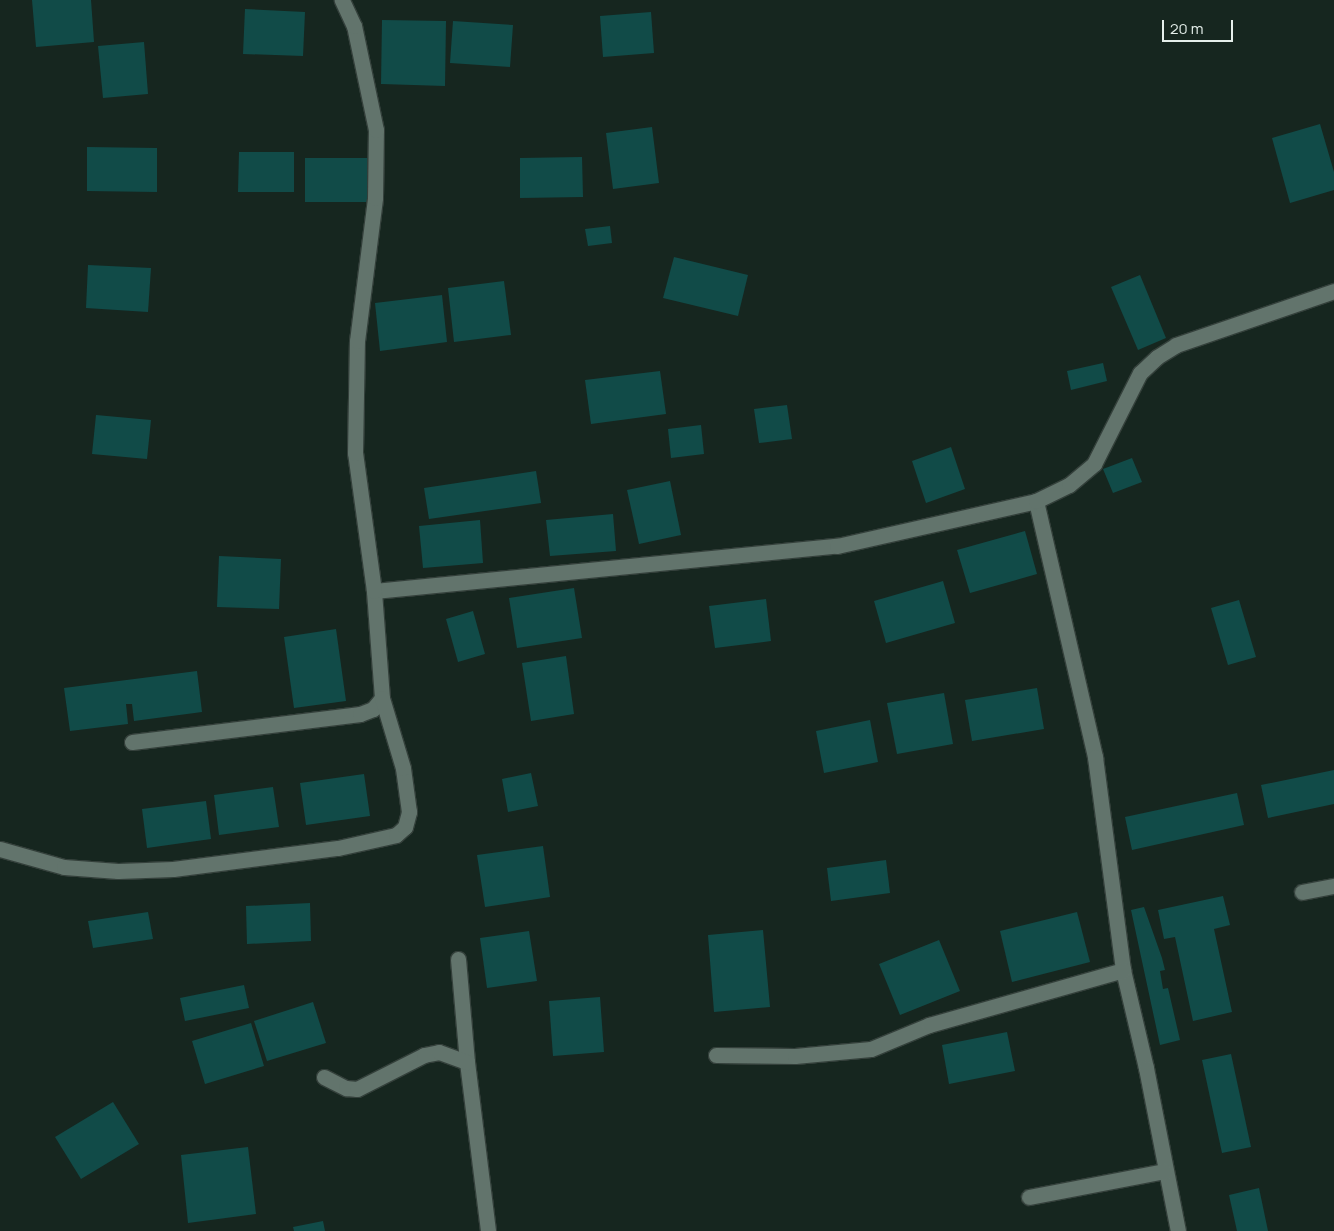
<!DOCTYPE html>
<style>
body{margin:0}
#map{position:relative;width:1334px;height:1231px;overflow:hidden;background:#16261f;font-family:Manrope,sans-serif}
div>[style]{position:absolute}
.building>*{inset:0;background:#114b48}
.roads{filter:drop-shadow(1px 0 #34403b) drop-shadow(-1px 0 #34403b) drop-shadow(0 1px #34403b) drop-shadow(0 -1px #34403b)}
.minor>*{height:15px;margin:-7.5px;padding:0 7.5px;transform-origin:7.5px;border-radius:7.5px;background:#62746c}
span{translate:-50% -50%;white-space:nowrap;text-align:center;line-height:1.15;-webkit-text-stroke:4px #16261f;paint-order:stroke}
.scale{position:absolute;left:1162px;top:20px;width:71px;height:22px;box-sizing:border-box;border:2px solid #e5efeb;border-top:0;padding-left:6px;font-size:15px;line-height:18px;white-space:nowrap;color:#e5efeb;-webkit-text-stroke:4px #16261f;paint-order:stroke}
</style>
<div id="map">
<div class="building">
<i style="clip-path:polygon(32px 0,91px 0,94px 42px,36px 47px)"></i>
<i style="clip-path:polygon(245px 9px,305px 12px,303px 56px,243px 54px)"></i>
<i style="clip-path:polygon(651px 12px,654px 53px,603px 57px,600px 16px)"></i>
<i style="clip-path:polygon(382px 20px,446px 21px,445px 86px,381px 84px)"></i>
<i style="clip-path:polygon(453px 21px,513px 25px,510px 67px,450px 63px)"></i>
<i style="clip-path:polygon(144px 42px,148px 94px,103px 98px,98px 46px)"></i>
<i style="clip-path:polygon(1320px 124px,1334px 172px,1334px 190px,1290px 203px,1272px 138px)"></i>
<i style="clip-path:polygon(652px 127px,659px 183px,613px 189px,606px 133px)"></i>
<i style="clip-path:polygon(87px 147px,157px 148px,157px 192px,87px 191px)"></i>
<i style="clip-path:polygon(239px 152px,294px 152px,294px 192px,238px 192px)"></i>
<i style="clip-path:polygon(582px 157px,583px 197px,520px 198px,520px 158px)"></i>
<i style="clip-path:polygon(305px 158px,370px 158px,369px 202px,305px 202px)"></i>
<i style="clip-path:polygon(610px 226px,612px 243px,588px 246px,585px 229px)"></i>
<i style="clip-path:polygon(674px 257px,748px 275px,738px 316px,663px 298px)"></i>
<i style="clip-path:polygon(88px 265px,151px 268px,148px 312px,86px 308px)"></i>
<i style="clip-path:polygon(1140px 275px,1166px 338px,1138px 350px,1111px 287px)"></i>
<i style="clip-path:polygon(504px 281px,511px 335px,454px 342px,448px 288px)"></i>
<i style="clip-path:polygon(442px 295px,447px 342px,380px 351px,375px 303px)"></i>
<i style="clip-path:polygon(1103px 363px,1107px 381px,1071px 390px,1067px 371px)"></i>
<i style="clip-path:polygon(660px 371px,666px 414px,591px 424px,585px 380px)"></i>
<i style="clip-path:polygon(787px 405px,792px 439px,759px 443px,754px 409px)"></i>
<i style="clip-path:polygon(96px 415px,151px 420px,147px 459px,92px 454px)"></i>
<i style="clip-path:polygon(701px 425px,704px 454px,671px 458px,668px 429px)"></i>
<i style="clip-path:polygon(951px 447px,965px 489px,926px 503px,912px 461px)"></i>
<i style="clip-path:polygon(1132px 458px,1142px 482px,1113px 493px,1103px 469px)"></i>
<i style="clip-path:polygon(536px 471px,541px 503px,429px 519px,424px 488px)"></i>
<i style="clip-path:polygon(670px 481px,681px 535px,639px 544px,627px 490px)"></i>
<i style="clip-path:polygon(613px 514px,616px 551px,550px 556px,546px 520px)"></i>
<i style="clip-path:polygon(480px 520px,483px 563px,423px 568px,419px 526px)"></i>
<i style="clip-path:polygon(1025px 531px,1037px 574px,970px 593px,957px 550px)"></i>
<i style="clip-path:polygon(219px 556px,281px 559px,279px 609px,217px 607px)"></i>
<i style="clip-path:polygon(943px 581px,955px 623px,886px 643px,874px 601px)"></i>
<i style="clip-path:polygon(574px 588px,582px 638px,517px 648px,509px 598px)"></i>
<i style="clip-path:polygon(766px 599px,771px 641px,715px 648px,709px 606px)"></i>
<i style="clip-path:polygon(1239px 600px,1256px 657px,1228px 665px,1211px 608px)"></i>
<i style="clip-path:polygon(473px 611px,485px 654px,458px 662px,446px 619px)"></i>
<i style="clip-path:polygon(336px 629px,346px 701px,294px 708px,284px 637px)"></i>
<i style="clip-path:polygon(566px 656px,574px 714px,531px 721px,522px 663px)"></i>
<i style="clip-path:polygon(197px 671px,202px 712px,134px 721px,132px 704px,126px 704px,128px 724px,70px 731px,64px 688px)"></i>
<i style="clip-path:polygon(1037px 688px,1044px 729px,972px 741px,965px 700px)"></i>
<i style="clip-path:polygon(944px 693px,953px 744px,897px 754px,887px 703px)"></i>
<i style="clip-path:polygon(870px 720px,878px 762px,824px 773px,816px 731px)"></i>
<i style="clip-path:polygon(1334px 770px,1334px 804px,1268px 818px,1261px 785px)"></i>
<i style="clip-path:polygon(531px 773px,538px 806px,508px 812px,502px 779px)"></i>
<i style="clip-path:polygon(364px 774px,370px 816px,306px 825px,300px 783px)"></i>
<i style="clip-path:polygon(273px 787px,279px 827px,219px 835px,214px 795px)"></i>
<i style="clip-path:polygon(1237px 793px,1244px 825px,1132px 850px,1125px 817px)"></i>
<i style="clip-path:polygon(206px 801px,211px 839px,147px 848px,142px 809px)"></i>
<i style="clip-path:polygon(543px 846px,550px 897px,485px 907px,477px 855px)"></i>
<i style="clip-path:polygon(886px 860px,890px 893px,831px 901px,827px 868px)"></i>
<i style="clip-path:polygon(1223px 896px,1230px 925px,1214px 929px,1232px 1012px,1193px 1021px,1175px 937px,1164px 939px,1158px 910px)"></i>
<i style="clip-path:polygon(310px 903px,311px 941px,247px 944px,246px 906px)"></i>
<i style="clip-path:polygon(1144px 907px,1162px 958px,1165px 970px,1160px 971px,1163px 989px,1168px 988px,1180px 1040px,1160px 1045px,1131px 910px)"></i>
<i style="clip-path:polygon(148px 912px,153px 939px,93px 948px,88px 921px)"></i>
<i style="clip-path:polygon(1077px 912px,1090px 962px,1012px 982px,1000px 931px)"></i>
<i style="clip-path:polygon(763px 930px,770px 1007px,714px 1012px,708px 935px)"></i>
<i style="clip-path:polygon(529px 931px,537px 981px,487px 988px,480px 938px)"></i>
<i style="clip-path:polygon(939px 940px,960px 991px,900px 1015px,879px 964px)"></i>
<i style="clip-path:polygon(244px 985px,249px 1008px,185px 1021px,180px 998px)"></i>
<i style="clip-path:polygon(600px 997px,604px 1052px,553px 1056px,549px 1001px)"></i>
<i style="clip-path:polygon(313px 1002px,326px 1043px,267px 1061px,254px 1021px)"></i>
<i style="clip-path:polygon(251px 1023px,264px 1066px,205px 1084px,192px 1041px)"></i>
<i style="clip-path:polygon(1007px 1032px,1015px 1071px,949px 1084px,942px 1045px)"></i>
<i style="clip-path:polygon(1231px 1054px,1251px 1147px,1222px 1153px,1202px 1060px)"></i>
<i style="clip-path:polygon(113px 1102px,139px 1144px,81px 1179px,55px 1137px)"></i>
<i style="clip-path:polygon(248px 1147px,256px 1214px,188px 1223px,181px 1155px)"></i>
<i style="clip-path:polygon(1259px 1188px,1268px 1231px,1237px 1231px,1229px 1195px)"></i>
<i style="clip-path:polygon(323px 1221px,325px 1231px,294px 1231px,293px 1227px)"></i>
</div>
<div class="roads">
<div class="minor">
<i style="left:1036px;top:501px;width:263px;rotate:77deg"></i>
<i style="left:1095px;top:757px;width:215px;rotate:82.5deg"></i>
<i style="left:1123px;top:970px;width:101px;rotate:76.8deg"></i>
<i style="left:1146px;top:1068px;width:166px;rotate:78.9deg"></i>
<i style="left:374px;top:591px;width:465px;rotate:-5.6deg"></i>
<i style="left:837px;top:546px;width:204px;rotate:-12.7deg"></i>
<i style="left:1036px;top:501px;width:37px;rotate:-26deg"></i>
<i style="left:1069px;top:485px;width:33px;rotate:-40deg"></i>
<i style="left:1094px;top:464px;width:102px;rotate:-63.2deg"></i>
<i style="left:1140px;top:373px;width:23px;rotate:-43deg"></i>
<i style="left:1157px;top:357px;width:22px;rotate:-32deg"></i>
<i style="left:1176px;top:345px;width:167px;rotate:-18.9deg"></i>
<i style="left:132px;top:742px;width:230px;rotate:-7deg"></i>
<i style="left:360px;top:714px;width:14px;rotate:-21deg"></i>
<i style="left:373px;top:709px;width:14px;rotate:-51deg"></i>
<i style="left:382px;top:698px;width:107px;rotate:-94.3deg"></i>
<i style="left:374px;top:591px;width:139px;rotate:-97.8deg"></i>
<i style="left:355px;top:453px;width:112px;rotate:-89deg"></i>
<i style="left:357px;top:341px;width:144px;rotate:-82.8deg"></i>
<i style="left:375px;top:198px;width:68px;rotate:-89.2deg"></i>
<i style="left:376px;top:130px;width:106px;rotate:-101.9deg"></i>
<i style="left:354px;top:26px;width:29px;rotate:-115deg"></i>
<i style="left:0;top:849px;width:66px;rotate:15.7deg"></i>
<i style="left:64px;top:867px;width:54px;rotate:4.2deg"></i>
<i style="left:118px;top:871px;width:55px;rotate:-2.1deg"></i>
<i style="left:173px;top:869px;width:166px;rotate:-7.3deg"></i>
<i style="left:338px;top:848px;width:59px;rotate:-12.6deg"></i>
<i style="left:396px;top:835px;width:12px;rotate:-42deg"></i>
<i style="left:405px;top:827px;width:16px;rotate:-75deg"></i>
<i style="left:409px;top:812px;width:44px;rotate:-97.8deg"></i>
<i style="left:403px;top:768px;width:73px;rotate:-106.7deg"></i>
<i style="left:1302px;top:892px;width:33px;rotate:-11deg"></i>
<i style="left:458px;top:959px;width:103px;rotate:85deg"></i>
<i style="left:467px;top:1062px;width:170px;rotate:82.9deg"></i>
<i style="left:716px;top:1055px;width:79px;rotate:0.7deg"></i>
<i style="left:795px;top:1056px;width:76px;rotate:-5.3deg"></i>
<i style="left:871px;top:1049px;width:63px;rotate:-22.5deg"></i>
<i style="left:929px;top:1025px;width:202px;rotate:-15.8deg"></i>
<i style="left:324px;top:1077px;width:25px;rotate:27deg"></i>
<i style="left:346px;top:1088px;width:11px;rotate:5deg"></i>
<i style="left:357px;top:1089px;width:75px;rotate:-26.9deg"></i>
<i style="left:424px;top:1055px;width:15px;rotate:-11deg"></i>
<i style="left:439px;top:1052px;width:30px;rotate:20deg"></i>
<i style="left:1029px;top:1197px;width:138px;rotate:-10.8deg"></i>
</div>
</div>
<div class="scale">20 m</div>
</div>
